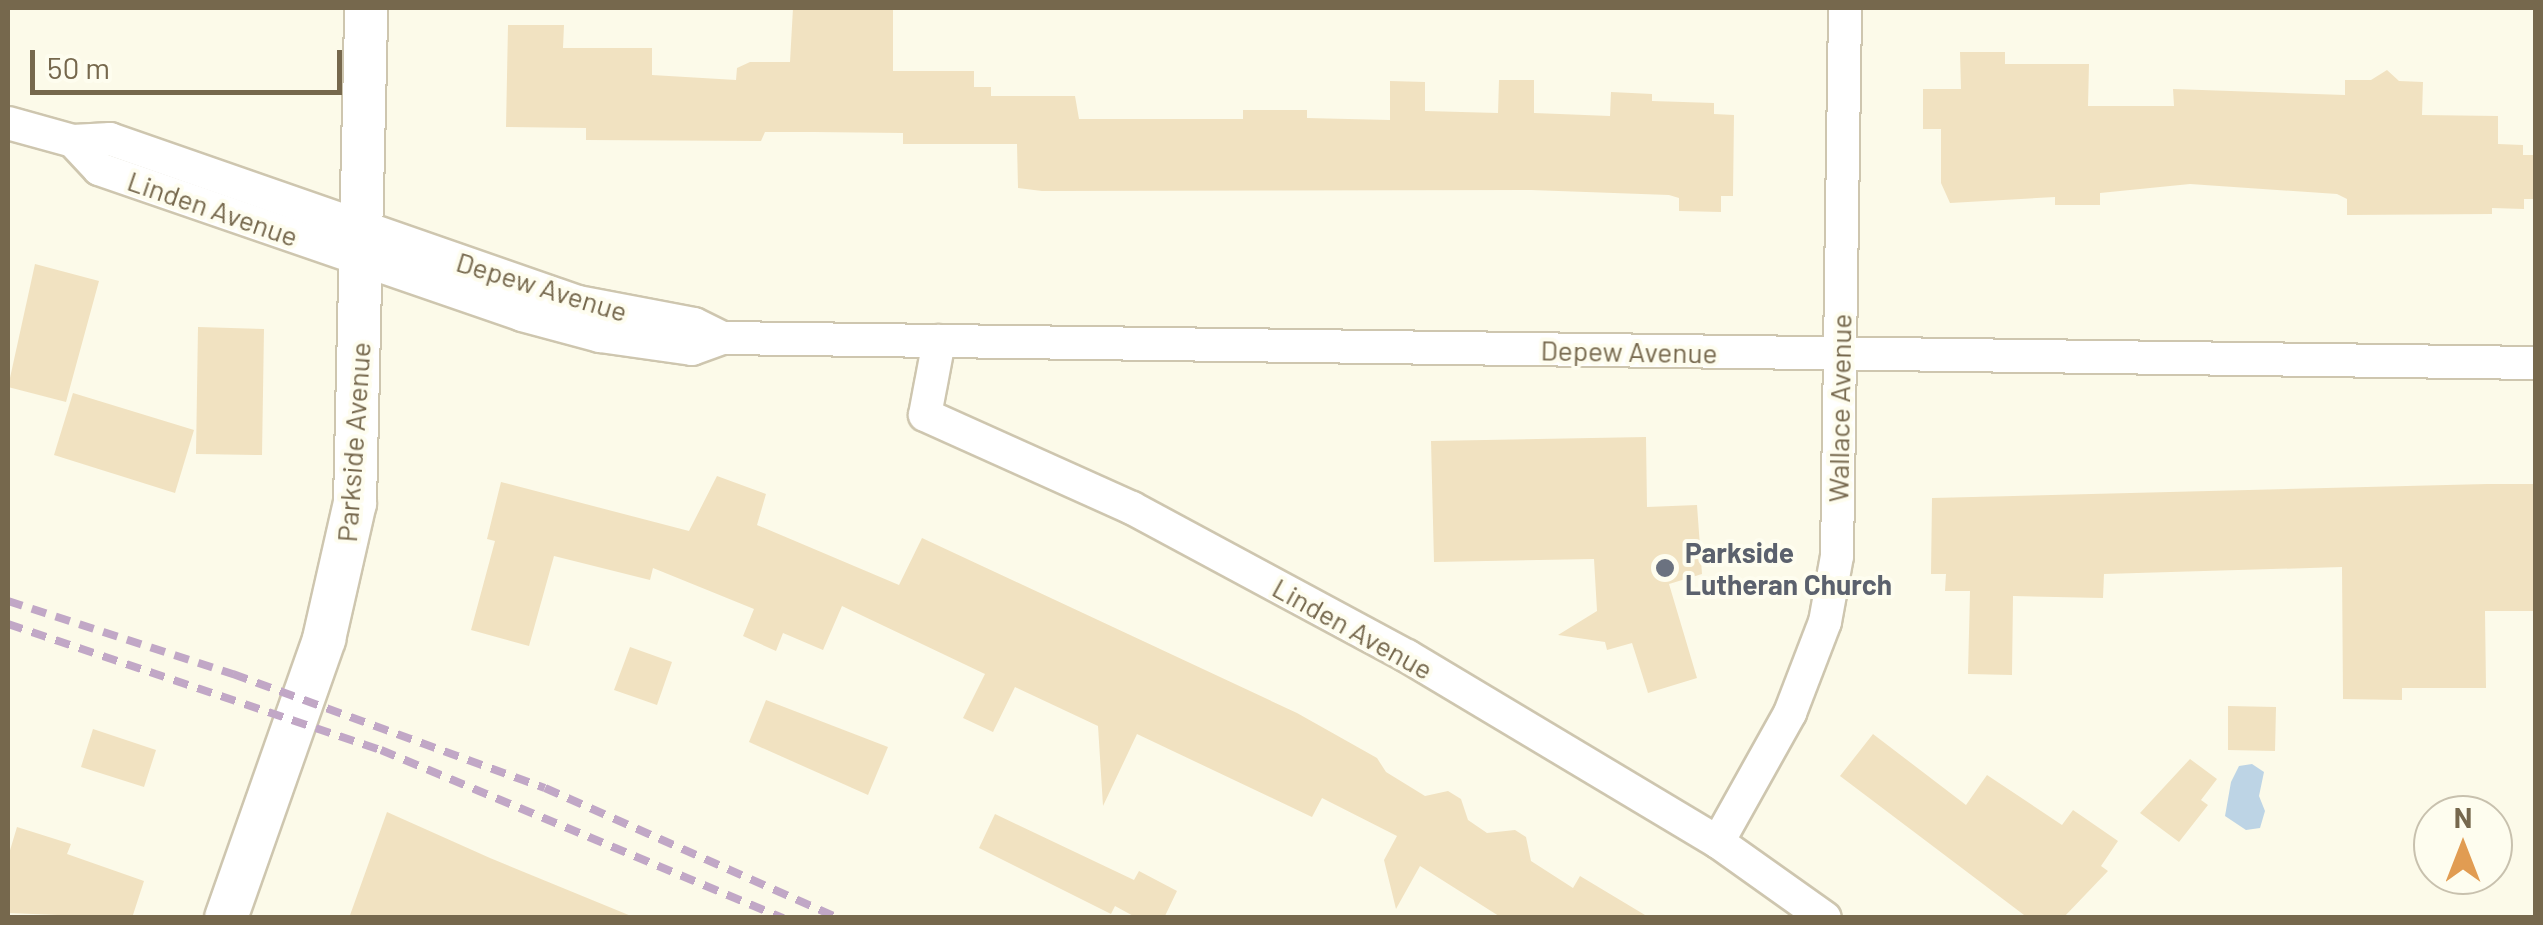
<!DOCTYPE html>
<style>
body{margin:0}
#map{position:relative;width:2543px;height:925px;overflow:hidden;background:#fcfae9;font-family:Barlow,sans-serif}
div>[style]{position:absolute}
.water>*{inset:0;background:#bdd4e5}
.building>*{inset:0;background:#f1e2c1}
.roads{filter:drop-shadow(2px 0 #cec6af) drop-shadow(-2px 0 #cec6af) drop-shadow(0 2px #cec6af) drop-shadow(0 -2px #cec6af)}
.minor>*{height:32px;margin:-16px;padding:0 16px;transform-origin:16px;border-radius:16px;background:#fff}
.tertiary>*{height:42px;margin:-21px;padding:0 21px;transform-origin:21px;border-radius:21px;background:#fff}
.rail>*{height:8px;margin-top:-4px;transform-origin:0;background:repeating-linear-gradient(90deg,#c1a7c6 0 15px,transparent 0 25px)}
.dots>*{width:28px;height:28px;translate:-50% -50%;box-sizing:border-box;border:5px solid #fefdef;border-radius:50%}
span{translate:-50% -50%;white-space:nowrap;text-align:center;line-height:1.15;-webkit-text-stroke:8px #fefdef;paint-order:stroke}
.street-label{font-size:28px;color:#76684d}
.worship-label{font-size:28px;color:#5b616d;font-weight:700}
.left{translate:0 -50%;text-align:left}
.frame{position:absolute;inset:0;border:10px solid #76684d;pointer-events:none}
.north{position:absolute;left:2413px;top:795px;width:100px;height:100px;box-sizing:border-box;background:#fefdef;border:2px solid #c8c1ae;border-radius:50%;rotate:0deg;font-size:28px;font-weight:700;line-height:40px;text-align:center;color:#76684d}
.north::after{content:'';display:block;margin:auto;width:35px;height:45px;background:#e19c52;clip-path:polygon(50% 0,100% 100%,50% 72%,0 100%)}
.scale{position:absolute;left:30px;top:50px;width:312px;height:45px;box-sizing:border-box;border:5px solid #76684d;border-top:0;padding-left:12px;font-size:30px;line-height:35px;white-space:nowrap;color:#76684d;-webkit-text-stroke:8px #fefdef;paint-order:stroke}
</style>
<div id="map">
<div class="water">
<i style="clip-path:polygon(2252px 764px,2264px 772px,2259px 796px,2265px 811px,2260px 828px,2246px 830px,2225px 816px,2231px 782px,2239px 766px)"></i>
</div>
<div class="building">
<i style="clip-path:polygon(793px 8px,893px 8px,893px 71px,974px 71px,974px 87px,991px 87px,991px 96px,1075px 96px,1079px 119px,1243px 119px,1243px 110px,1307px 110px,1307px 118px,1390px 120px,1390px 81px,1425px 82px,1425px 111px,1498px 113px,1499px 80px,1534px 80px,1534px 113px,1610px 116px,1611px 92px,1652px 94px,1652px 101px,1714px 103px,1714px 114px,1734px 115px,1733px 196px,1721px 196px,1721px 212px,1679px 211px,1679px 198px,1669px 195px,1531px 190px,1042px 191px,1018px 188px,1017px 144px,903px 144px,903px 133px,813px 132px,765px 132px,761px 141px,586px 140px,586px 128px,506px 127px,508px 25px,564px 25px,563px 48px,652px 48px,652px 75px,736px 80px,737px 68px,750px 62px,790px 62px)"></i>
<i style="clip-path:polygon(1960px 52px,2005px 52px,2005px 64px,2089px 64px,2088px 106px,2174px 106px,2173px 89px,2345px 95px,2345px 80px,2371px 80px,2387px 70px,2399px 81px,2423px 82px,2422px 115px,2498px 116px,2498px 144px,2523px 145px,2523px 155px,2536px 155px,2536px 199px,2524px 199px,2524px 209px,2492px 208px,2492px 214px,2347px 215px,2347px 199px,2337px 194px,2190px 184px,2100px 193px,2100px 205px,2055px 205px,2055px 197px,1950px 203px,1941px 183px,1941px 129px,1923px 129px,1923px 89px,1961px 89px)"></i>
<i style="clip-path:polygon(35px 264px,99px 281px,66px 402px,8px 387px)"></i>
<i style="clip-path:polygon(198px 327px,264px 329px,262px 455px,196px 454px)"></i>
<i style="clip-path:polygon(73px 393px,194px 430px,175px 493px,54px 455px)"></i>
<i style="clip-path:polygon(1646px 437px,1647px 507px,1697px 505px,1702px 574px,1669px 584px,1697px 678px,1648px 693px,1632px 643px,1607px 650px,1605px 642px,1558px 635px,1597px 611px,1594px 559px,1434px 562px,1431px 441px)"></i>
<i style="clip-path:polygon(717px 476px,766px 494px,757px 525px,899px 585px,922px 538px,1297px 713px,1377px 758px,1386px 772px,1425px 796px,1448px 791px,1461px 799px,1468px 820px,1487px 833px,1515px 830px,1526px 837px,1531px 861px,1573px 888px,1580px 876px,1650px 918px,1502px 918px,1420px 866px,1396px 909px,1384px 860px,1397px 836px,1322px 798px,1312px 817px,1137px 734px,1103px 806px,1098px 726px,1015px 687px,993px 732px,963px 718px,985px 674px,842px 606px,823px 650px,783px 633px,776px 651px,743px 636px,754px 609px,653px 568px,650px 580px,554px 556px,529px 646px,471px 630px,495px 541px,487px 539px,501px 482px,689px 531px)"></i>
<i style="clip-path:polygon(2487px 484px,2536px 484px,2536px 611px,2485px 611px,2486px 688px,2402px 688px,2402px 700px,2343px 699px,2342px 567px,2104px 574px,2103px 598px,2013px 596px,2012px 675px,1968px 674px,1970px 591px,1945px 591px,1946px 574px,1931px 574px,1932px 498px)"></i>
<i style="clip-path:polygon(630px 647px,672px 662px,657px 705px,614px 690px)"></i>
<i style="clip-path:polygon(766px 700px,888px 747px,868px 795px,749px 742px)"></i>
<i style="clip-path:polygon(2228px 706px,2276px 707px,2275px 751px,2228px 750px)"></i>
<i style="clip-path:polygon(93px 729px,156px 750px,144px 787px,81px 767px)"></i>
<i style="clip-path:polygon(1873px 734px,1966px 805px,1987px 775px,2062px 825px,2073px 810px,2118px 841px,2101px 866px,2108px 871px,2063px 918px,2028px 918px,1840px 776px)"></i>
<i style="clip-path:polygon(2190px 759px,2217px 779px,2201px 800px,2208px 805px,2179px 842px,2140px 813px)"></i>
<i style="clip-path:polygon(387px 812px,490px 858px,636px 918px,349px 918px)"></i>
<i style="clip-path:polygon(995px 814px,1134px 880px,1139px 871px,1177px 891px,1164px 918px,1137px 918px,1115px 906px,1111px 914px,979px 848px)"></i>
<i style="clip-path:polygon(17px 827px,71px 844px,67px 854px,144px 881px,132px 918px,8px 913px,8px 857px)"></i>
</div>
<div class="roads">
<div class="minor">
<i style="left:8px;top:123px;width:67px;rotate:15.5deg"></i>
<i style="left:73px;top:141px;width:37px;rotate:-3deg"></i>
<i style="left:110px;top:139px;width:496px;rotate:19.2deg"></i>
<i style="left:578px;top:302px;width:118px;rotate:10.7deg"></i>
<i style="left:694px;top:324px;width:32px;rotate:26deg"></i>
<i style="left:73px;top:141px;width:38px;rotate:47deg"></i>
<i style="left:99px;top:169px;width:447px;rotate:19deg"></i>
<i style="left:522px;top:315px;width:81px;rotate:15.1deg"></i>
<i style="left:600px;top:336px;width:93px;rotate:8deg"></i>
<i style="left:692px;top:349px;width:33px;rotate:-20deg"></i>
<i style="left:723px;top:338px;width:1813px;rotate:0.79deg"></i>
<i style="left:939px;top:341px;width:75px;rotate:100.7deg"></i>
<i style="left:925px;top:415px;width:227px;rotate:24.2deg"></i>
<i style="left:1132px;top:508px;width:312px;rotate:28.3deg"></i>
<i style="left:1407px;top:656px;width:362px;rotate:30.9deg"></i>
<i style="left:1718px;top:842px;width:131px;rotate:35.4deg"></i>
<i style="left:1718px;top:842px;width:148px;rotate:-60.8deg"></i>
<i style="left:1790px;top:713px;width:97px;rotate:-69deg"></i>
<i style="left:1825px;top:622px;width:67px;rotate:-79.7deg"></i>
<i style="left:1837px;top:556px;width:548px;rotate:-89.16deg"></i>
</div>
<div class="tertiary">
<i style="left:226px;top:918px;width:296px;rotate:-70.6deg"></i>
<i style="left:324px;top:639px;width:139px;rotate:-77.2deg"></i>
<i style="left:355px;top:503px;width:495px;rotate:-88.7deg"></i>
</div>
</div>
<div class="rail">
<i style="left:8px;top:601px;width:237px;rotate:18deg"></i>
<i style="left:233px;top:674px;width:332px;rotate:20.1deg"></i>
<i style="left:545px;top:788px;width:321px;rotate:23.9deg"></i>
<i style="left:8px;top:624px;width:394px;rotate:18.7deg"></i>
<i style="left:381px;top:750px;width:436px;rotate:22.7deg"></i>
</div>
<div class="dots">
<i style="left:1665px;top:568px;background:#6b7280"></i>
</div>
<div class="street-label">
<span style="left:213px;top:208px;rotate:19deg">Linden Avenue</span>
<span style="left:542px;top:286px;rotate:17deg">Depew Avenue</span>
<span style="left:1629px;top:351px;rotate:1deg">Depew Avenue</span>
<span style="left:1839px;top:408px;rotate:-89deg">Wallace Avenue</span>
<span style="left:353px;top:442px;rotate:-86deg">Parkside Avenue</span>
<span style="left:1353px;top:628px;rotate:29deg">Linden Avenue</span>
</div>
<div class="worship-label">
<span class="left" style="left:1685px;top:568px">Parkside<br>Lutheran Church</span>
</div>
<div class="frame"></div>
<div class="north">N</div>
<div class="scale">50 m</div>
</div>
